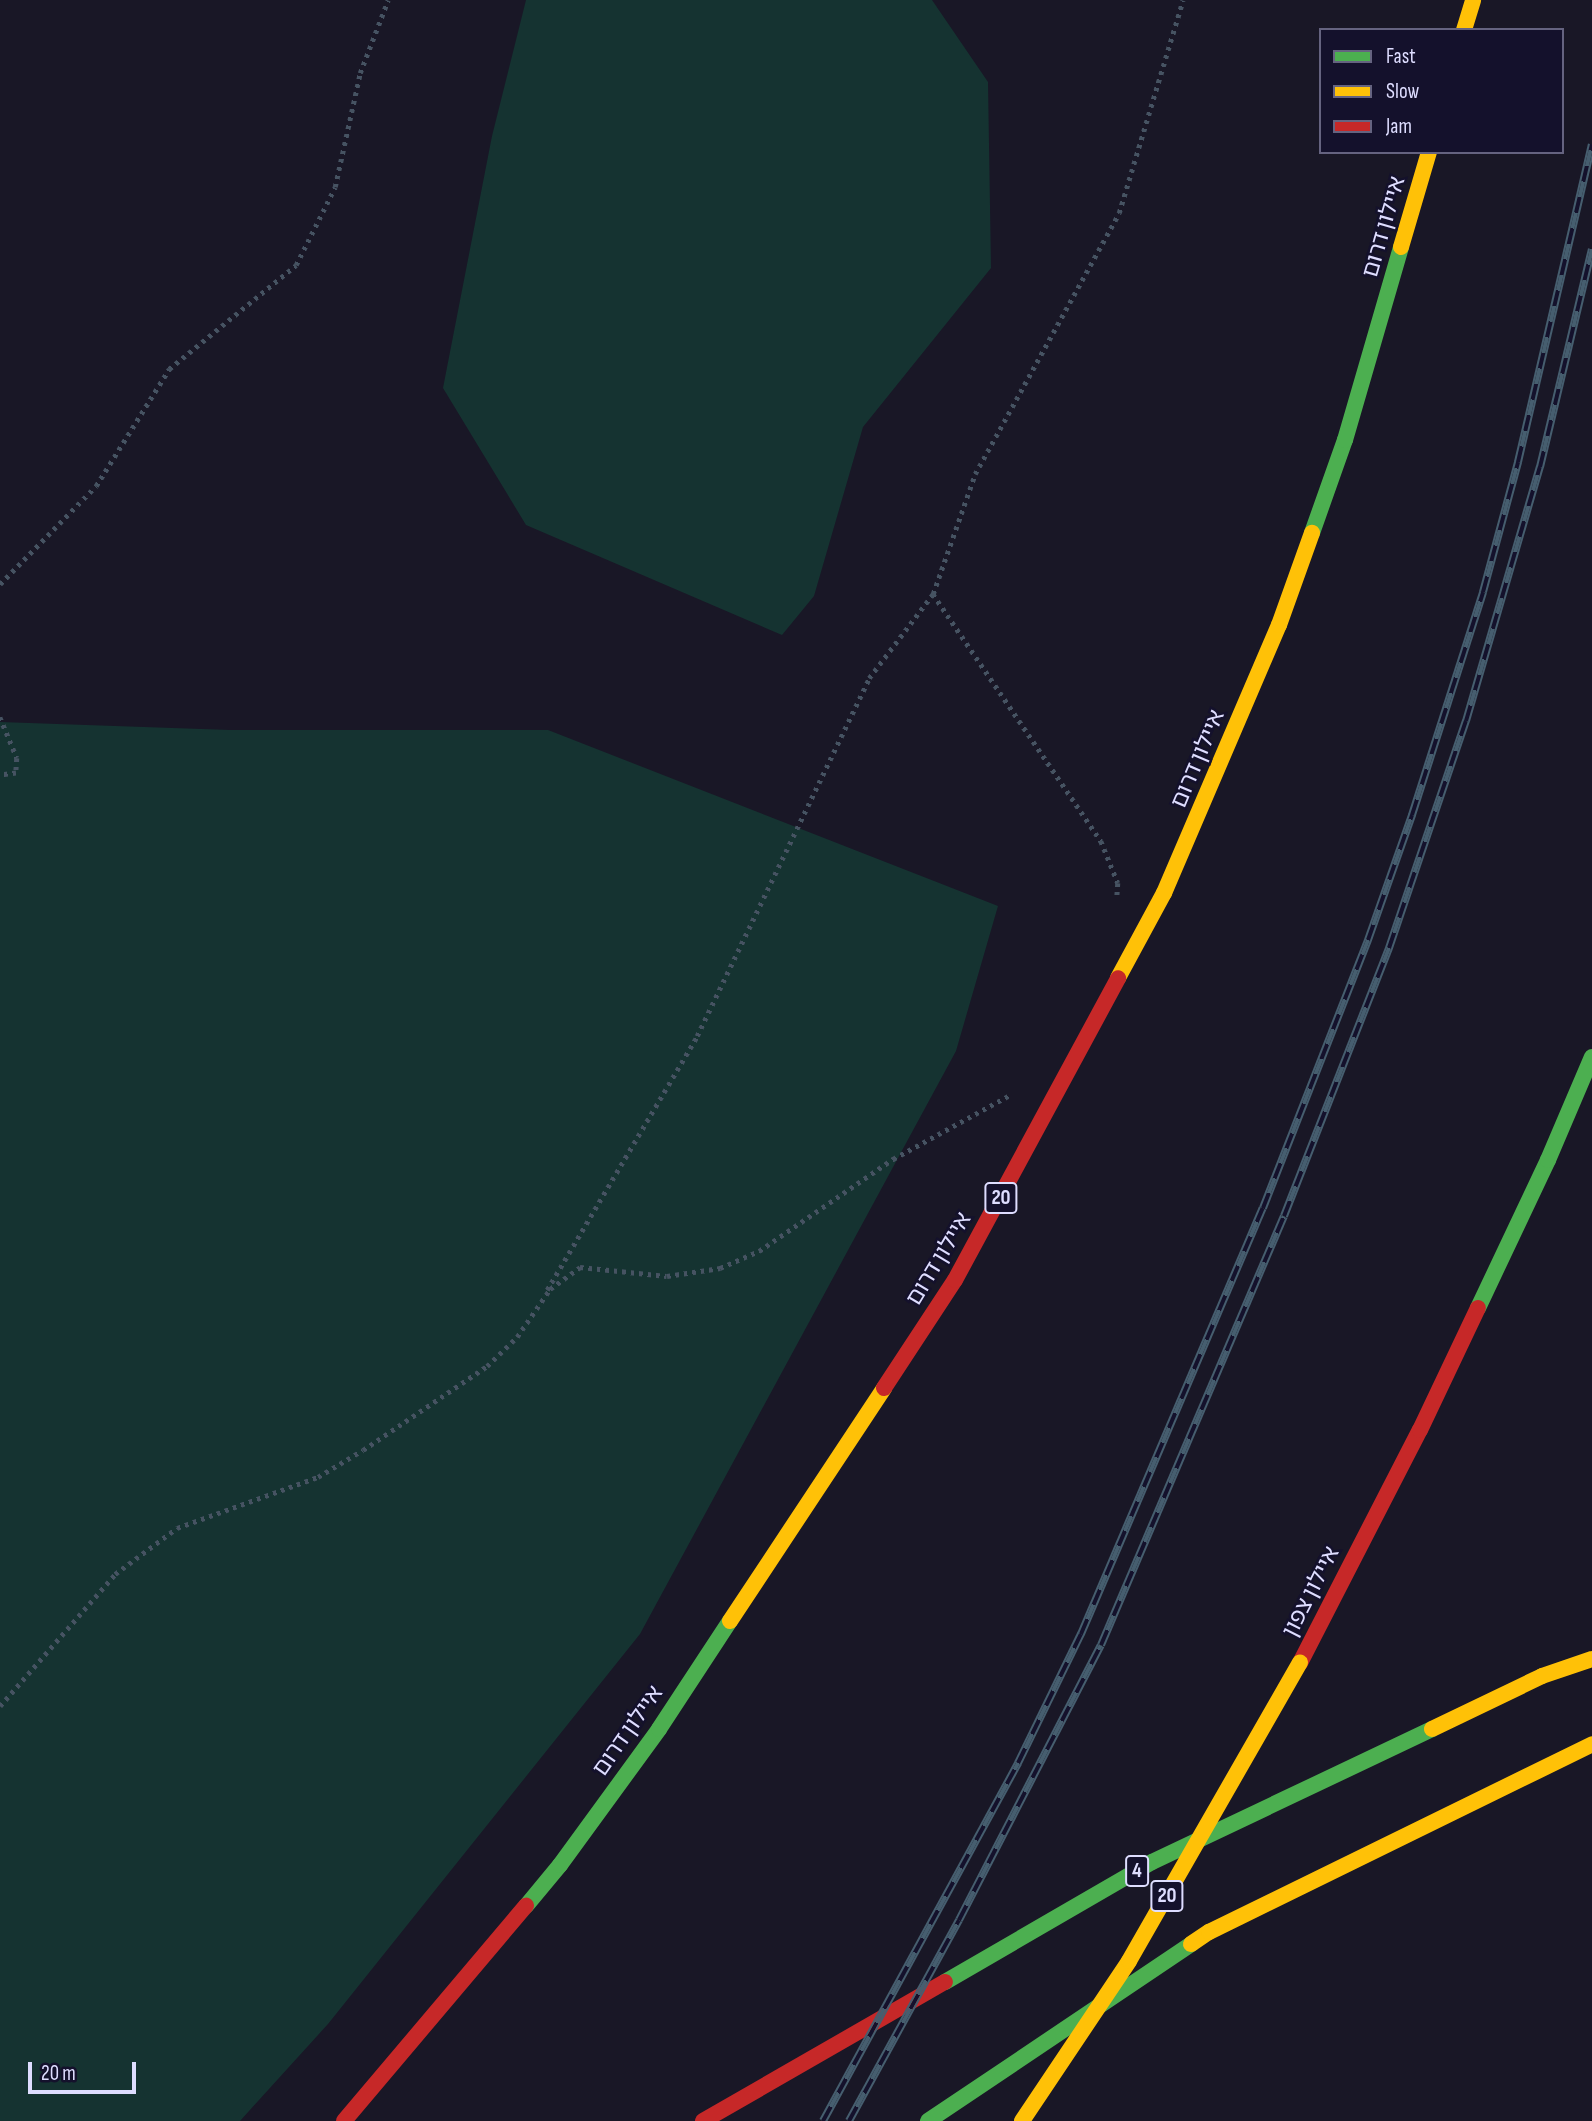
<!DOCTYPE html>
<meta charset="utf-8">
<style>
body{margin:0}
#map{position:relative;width:1592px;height:2121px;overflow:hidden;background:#191726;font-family:"Sofia Sans Condensed","Noto Sans Hebrew",sans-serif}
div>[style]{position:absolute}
.green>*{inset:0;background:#153331}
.path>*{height:4.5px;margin-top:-2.25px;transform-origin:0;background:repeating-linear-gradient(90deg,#465362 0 3.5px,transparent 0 8.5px)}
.fast>*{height:16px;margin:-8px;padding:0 8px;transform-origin:8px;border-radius:8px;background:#4caf50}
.slow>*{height:16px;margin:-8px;padding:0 8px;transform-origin:8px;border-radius:8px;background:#ffc107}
.jam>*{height:16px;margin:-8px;padding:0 8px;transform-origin:8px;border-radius:8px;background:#c62828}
.rail>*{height:8px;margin-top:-4px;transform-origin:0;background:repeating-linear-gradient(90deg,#14112c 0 16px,#465e6f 0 32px);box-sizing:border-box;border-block:2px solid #465e6f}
.slow-bridge>*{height:16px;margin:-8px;padding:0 8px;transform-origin:8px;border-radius:8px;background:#ffc107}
span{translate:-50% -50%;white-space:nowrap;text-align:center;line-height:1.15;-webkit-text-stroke:5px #14112c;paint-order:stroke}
.shield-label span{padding:2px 5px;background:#14112c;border:2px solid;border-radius:5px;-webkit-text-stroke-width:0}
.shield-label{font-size:21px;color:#deddff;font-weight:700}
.street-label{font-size:23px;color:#deddff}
.legend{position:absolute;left:1319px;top:28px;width:245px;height:126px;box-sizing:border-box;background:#14112c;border:2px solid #656380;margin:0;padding:9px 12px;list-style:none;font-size:21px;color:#deddff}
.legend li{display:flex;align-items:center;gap:14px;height:35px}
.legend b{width:35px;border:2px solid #656380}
.scale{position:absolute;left:28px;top:2062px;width:108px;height:32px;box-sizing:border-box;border:4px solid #deddff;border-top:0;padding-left:9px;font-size:21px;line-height:24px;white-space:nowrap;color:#deddff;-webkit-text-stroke:5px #14112c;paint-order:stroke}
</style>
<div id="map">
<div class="green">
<i style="clip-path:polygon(526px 0,932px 0,988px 82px,991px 268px,863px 427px,814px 596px,782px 635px,526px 525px,443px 388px,492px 136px)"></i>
<i style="clip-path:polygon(0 722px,230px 730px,548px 730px,998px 906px,956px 1051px,640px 1634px,328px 2024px,240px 2121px,0 2121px)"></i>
</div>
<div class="path">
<i style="left:0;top:584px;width:137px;rotate:-45.6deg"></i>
<i style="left:96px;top:486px;width:138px;rotate:-58deg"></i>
<i style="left:169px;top:369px;width:164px;rotate:-39.3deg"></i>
<i style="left:296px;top:265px;width:87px;rotate:-63.4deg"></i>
<i style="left:335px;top:187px;width:117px;rotate:-77.6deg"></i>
<i style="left:360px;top:73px;width:78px;rotate:-69deg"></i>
<i style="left:933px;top:594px;width:299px;rotate:55.8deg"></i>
<i style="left:1101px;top:841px;width:45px;rotate:68deg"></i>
<i style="left:1118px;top:883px;width:16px;rotate:94deg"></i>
<i style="left:0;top:717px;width:44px;rotate:67.5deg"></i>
<i style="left:17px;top:758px;width:15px;rotate:94deg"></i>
<i style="left:16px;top:773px;width:16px;rotate:173deg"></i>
<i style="left:547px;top:1290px;width:295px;rotate:-59.4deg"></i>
<i style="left:697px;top:1036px;width:397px;rotate:-64.3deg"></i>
<i style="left:869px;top:678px;width:106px;rotate:-52.7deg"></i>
<i style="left:933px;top:594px;width:127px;rotate:-70.7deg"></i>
<i style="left:975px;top:474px;width:298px;rotate:-61.1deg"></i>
<i style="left:1119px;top:213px;width:222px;rotate:-73.3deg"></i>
<i style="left:0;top:1706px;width:175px;rotate:-48.9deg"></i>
<i style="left:115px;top:1574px;width:77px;rotate:-36.6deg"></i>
<i style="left:177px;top:1528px;width:150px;rotate:-19.9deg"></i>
<i style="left:318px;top:1477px;width:52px;rotate:-31deg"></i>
<i style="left:363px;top:1450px;width:150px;rotate:-34.1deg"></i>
<i style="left:487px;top:1366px;width:42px;rotate:-44deg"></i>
<i style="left:517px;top:1337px;width:58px;rotate:-55.5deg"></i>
<i style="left:550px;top:1289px;width:37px;rotate:-36deg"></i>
<i style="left:580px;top:1267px;width:87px;rotate:5.9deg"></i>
<i style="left:667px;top:1276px;width:54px;rotate:-8.6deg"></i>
<i style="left:720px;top:1268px;width:43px;rotate:-23.6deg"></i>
<i style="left:759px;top:1251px;width:163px;rotate:-34.5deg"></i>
<i style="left:893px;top:1159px;width:133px;rotate:-28.7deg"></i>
</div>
<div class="fast">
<i style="left:1312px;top:533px;width:99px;rotate:-70.5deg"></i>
<i style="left:1345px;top:440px;width:201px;rotate:-73.8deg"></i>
<i style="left:1478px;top:1308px;width:164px;rotate:-64.7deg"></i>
<i style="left:1548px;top:1160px;width:112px;rotate:-66.9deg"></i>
<i style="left:526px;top:1906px;width:53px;rotate:-50.3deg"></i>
<i style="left:560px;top:1865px;width:168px;rotate:-53.9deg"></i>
<i style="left:659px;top:1729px;width:129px;rotate:-56.7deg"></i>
<i style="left:945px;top:1982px;width:239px;rotate:-30.1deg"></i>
<i style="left:1152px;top:1862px;width:310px;rotate:-25.4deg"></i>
<i style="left:928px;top:2121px;width:317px;rotate:-33.9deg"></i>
</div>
<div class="slow">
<i style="left:1464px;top:30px;width:31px;rotate:-73deg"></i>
<i style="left:1401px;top:247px;width:99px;rotate:-73.6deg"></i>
<i style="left:1118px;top:978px;width:97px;rotate:-61.6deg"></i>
<i style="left:1164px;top:893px;width:292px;rotate:-66.8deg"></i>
<i style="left:1279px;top:625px;width:98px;rotate:-70.3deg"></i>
<i style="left:730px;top:1621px;width:279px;rotate:-56.5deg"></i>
<i style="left:1432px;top:1729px;width:122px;rotate:-25.7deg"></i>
<i style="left:1542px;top:1676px;width:53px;rotate:-18.8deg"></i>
<i style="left:1191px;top:1944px;width:22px;rotate:-34deg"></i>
<i style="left:1209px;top:1932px;width:427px;rotate:-26.1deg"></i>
</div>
<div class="jam">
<i style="left:884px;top:1388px;width:129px;rotate:-56.7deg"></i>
<i style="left:955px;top:1280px;width:343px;rotate:-61.6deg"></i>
<i style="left:1300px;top:1663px;width:262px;rotate:-62.8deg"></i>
<i style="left:1420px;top:1430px;width:135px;rotate:-64.6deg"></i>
<i style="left:344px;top:2121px;width:282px;rotate:-49.8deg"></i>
<i style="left:703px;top:2121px;width:279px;rotate:-29.9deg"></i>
</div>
<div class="rail">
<i style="left:823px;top:2121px;width:408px;rotate:-61.4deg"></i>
<i style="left:1018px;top:1763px;width:144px;rotate:-64deg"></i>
<i style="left:1081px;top:1634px;width:463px;rotate:-66.9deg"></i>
<i style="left:1263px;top:1208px;width:288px;rotate:-68.6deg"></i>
<i style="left:1368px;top:940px;width:133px;rotate:-70.6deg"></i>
<i style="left:1412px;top:815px;width:234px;rotate:-72.3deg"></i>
<i style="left:1483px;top:592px;width:135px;rotate:-74.9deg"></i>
<i style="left:1518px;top:462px;width:326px;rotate:-76.9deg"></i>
<i style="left:849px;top:2121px;width:229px;rotate:-61.3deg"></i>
<i style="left:959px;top:1920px;width:309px;rotate:-62.7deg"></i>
<i style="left:1101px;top:1645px;width:466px;rotate:-66.9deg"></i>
<i style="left:1284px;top:1216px;width:288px;rotate:-68.6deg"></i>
<i style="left:1389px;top:948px;width:240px;rotate:-71.3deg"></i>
<i style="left:1466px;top:721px;width:265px;rotate:-73.8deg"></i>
<i style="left:1540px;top:467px;width:224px;rotate:-76.6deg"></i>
</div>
<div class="slow-bridge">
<i style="left:1022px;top:2121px;width:192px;rotate:-56.2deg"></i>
<i style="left:1129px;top:1961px;width:344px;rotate:-60.2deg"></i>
</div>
<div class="shield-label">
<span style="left:1001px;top:1198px">20</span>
<span style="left:1137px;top:1871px">4</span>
<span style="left:1167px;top:1896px">20</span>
</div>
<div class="street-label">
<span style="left:1384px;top:227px;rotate:-74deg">איילון דרום</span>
<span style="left:1198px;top:759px;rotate:-67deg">איילון דרום</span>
<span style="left:939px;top:1259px;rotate:-59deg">איילון דרום</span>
<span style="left:1311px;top:1592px;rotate:-63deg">איילון צפון</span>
<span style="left:628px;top:1731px;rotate:-55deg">איילון דרום</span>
</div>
<ul class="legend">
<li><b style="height:9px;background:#4caf50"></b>Fast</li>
<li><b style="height:9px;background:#ffc107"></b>Slow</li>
<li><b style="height:9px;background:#c62828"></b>Jam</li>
</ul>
<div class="scale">20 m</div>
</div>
